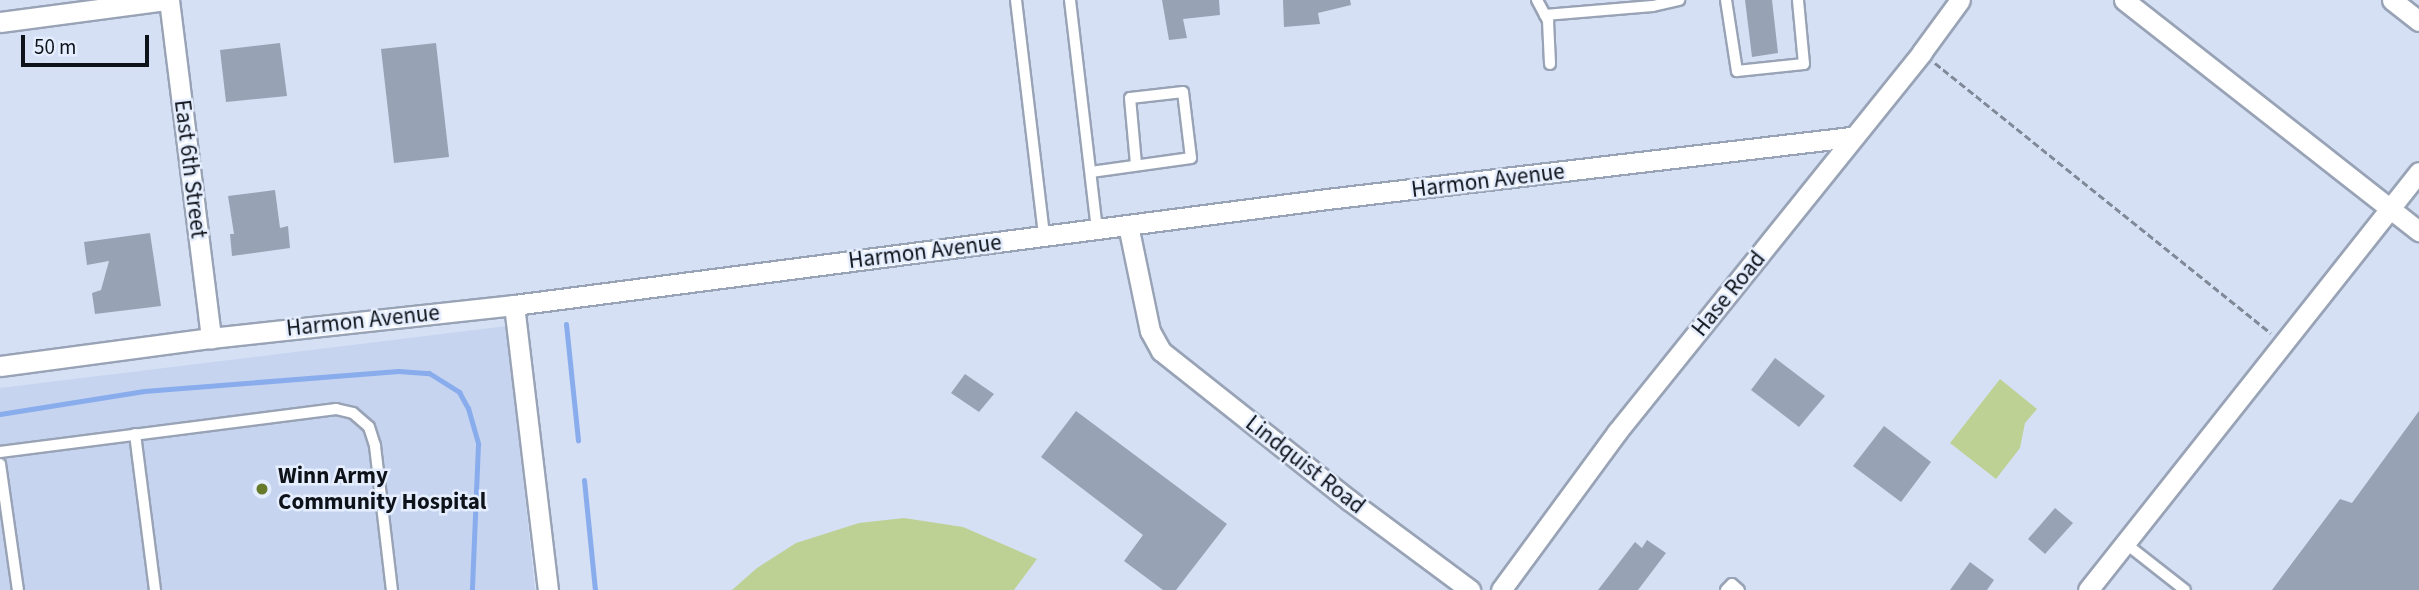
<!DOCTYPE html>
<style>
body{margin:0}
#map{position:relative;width:2419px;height:590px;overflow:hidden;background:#d5e0f5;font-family:"Source Sans 3",sans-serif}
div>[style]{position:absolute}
.built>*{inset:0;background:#c6d4ef}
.green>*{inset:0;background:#bed195}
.stream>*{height:5px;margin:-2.5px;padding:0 2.5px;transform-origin:2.5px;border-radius:2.5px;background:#89aced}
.building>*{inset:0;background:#97a2b5}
.path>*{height:2.5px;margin-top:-1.25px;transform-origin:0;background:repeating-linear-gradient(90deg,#818998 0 7px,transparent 0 10.5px)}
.roads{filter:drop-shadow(2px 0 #99a3b6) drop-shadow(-2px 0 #99a3b6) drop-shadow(0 2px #99a3b6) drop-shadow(0 -2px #99a3b6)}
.service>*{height:10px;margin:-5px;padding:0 5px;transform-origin:5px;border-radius:5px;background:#fff}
.minor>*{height:19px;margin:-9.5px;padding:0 9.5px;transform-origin:9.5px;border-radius:9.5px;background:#fff}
.dots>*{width:19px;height:19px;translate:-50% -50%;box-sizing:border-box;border:4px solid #e5eefe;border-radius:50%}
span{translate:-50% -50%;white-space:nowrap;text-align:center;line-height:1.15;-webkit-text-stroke:5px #e5eefe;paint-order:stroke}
.street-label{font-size:23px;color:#0e1219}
.poi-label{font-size:23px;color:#0e1219;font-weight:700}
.left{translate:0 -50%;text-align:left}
.scale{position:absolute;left:21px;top:35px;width:128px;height:32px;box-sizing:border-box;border:4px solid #0e1219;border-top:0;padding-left:9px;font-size:21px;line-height:24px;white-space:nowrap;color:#0e1219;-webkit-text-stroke:5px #e5eefe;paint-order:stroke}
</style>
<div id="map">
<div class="built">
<i style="clip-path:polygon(507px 326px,535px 590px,0 590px,0 388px)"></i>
</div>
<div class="green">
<i style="clip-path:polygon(2000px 379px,2037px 409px,2025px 423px,2020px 448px,1996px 479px,1950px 443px)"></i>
<i style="clip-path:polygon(904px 518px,963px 527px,1037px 559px,1014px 590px,732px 590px,757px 568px,796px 543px,859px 523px)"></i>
</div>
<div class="stream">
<i style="left:566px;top:324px;width:117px;rotate:84.1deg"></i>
<i style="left:0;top:414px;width:146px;rotate:-9.1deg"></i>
<i style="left:144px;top:391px;width:255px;rotate:-4.5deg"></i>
<i style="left:398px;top:371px;width:31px;rotate:4deg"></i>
<i style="left:429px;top:373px;width:36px;rotate:32deg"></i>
<i style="left:459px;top:392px;width:18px;rotate:61deg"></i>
<i style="left:468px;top:408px;width:37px;rotate:74deg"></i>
<i style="left:478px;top:444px;width:146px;rotate:92.4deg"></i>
<i style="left:584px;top:480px;width:111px;rotate:84.3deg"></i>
</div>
<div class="building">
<i style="clip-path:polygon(1162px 0,1219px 0,1220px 15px,1183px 19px,1187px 38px,1169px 40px)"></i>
<i style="clip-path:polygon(1283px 0,1350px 0,1351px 5px,1318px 13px,1320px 24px,1284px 27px)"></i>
<i style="clip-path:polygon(1745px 0,1772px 0,1778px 53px,1752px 57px)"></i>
<i style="clip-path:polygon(280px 43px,287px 96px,226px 102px,220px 50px)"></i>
<i style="clip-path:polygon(436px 43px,449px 157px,394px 163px,381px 49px)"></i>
<i style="clip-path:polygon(275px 190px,280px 228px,288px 226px,290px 248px,232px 256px,230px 234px,234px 234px,228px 196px)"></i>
<i style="clip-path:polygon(150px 233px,161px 306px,95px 314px,92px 293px,101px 290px,109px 261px,87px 265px,84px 242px)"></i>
<i style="clip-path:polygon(1775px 358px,1825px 396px,1799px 427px,1751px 390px)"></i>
<i style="clip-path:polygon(965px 374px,994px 394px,979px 412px,951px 393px)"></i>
<i style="clip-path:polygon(1076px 411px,1227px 524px,1176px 590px,1163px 590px,1124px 561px,1143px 535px,1041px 457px)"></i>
<i style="clip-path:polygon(2419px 411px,2419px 590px,2272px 590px,2340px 499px,2352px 503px)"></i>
<i style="clip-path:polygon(1884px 426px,1931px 462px,1901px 502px,1853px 466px)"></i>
<i style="clip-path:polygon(2055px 508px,2073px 523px,2045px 554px,2028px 539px)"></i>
<i style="clip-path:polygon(1647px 540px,1666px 553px,1638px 590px,1598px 590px,1635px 542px,1642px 548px)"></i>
<i style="clip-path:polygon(1970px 562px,1994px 580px,1987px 590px,1950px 590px)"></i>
</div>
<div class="path">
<i style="left:1935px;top:63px;width:431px;rotate:38.8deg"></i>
</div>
<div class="roads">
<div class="service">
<i style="left:1016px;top:0;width:238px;rotate:83.2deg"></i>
<i style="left:1070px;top:0;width:231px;rotate:83.3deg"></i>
<i style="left:1537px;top:0;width:24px;rotate:62deg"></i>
<i style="left:1548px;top:21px;width:43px;rotate:87.3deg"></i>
<i style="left:1726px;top:0;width:72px;rotate:81.2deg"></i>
<i style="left:1737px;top:71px;width:67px;rotate:-6deg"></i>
<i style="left:1804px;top:64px;width:64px;rotate:-95.4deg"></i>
<i style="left:1545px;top:15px;width:108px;rotate:-4.8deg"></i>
<i style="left:1653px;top:6px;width:27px;rotate:-13deg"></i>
<i style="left:1091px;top:172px;width:101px;rotate:-8deg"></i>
<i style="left:1191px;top:158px;width:66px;rotate:-96.9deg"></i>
<i style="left:1183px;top:92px;width:53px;rotate:173.5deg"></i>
<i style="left:1130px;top:98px;width:66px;rotate:84.8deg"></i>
<i style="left:135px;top:434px;width:157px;rotate:82.7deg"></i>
<i style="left:0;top:452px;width:339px;rotate:-7.3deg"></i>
<i style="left:336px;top:409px;width:17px;rotate:13deg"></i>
<i style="left:353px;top:413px;width:21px;rotate:41deg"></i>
<i style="left:369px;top:427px;width:20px;rotate:72deg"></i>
<i style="left:375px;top:446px;width:145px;rotate:83.3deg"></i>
<i style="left:0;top:464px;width:127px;rotate:81.9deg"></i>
<i style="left:2125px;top:543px;width:76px;rotate:38.1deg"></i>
<i style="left:1726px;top:590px;width:8px;rotate:-45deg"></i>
<i style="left:1732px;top:584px;width:9px;rotate:41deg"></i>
</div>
<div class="minor">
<i style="left:169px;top:0;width:341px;rotate:82.9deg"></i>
<i style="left:2124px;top:0;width:375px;rotate:38.1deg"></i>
<i style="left:2392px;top:0;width:34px;rotate:38deg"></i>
<i style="left:0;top:22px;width:169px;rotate:-7.5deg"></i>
<i style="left:1128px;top:225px;width:108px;rotate:78.3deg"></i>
<i style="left:1150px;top:331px;width:23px;rotate:61deg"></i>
<i style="left:1161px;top:351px;width:240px;rotate:38.4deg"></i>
<i style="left:1349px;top:500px;width:151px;rotate:36.6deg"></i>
<i style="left:514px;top:305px;width:287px;rotate:83.2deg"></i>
<i style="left:0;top:366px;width:213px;rotate:-7.6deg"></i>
<i style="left:211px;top:338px;width:305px;rotate:-6.2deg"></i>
<i style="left:514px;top:305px;width:820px;rotate:-7.43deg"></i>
<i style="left:1327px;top:199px;width:528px;rotate:-6.75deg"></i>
<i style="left:1501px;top:590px;width:196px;rotate:-53.7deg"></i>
<i style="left:1617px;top:432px;width:487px;rotate:-51.2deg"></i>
<i style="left:1922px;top:52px;width:64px;rotate:-53.8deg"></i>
<i style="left:2088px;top:590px;width:533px;rotate:-51.63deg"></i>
</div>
</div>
<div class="dots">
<i style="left:262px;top:489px;background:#667a2a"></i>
</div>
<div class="street-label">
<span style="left:190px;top:169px;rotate:83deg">East 6th Street</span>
<span style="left:1488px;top:181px;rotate:-7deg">Harmon Avenue</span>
<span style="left:925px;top:252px;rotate:-7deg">Harmon Avenue</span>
<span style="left:1729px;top:294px;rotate:-51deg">Hase Road</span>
<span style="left:363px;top:321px;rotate:-6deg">Harmon Avenue</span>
<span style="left:1305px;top:465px;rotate:38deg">Lindquist Road</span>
</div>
<div class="poi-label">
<span class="left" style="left:278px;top:489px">Winn Army<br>Community Hospital</span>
</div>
<div class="scale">50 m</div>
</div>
